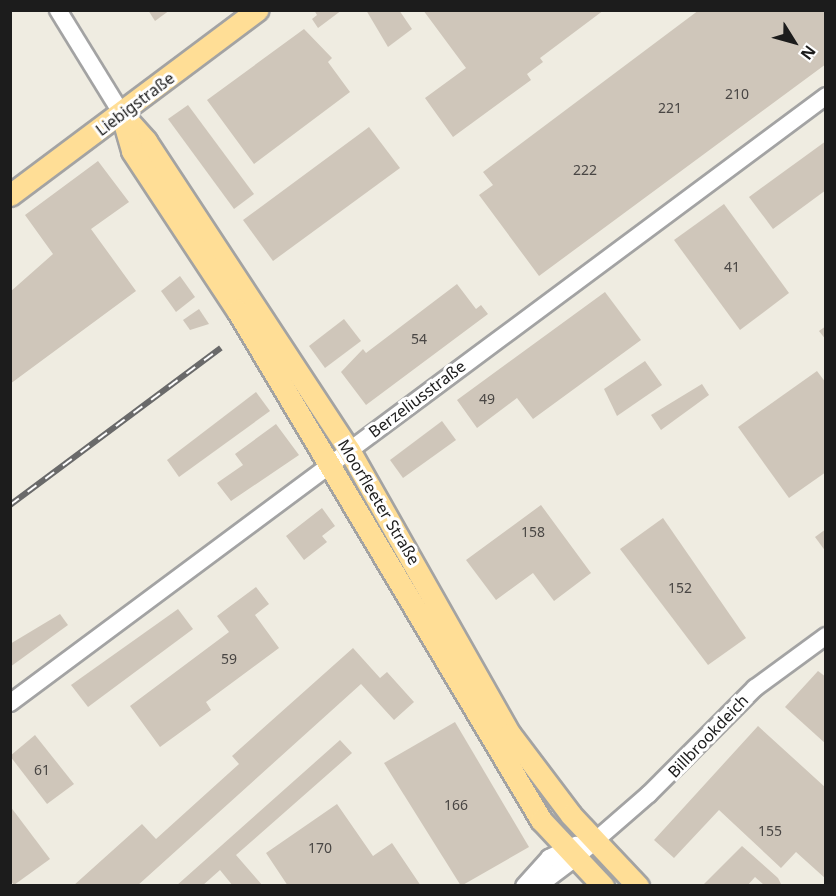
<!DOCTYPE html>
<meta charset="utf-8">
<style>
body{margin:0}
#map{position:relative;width:836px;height:896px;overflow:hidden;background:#efece1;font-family:"Noto Sans",sans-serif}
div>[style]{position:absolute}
.building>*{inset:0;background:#cfc6ba}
.roads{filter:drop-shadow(2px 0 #a3a3a3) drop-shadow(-2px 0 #a3a3a3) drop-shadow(0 2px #a3a3a3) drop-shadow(0 -2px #a3a3a3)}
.minor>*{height:16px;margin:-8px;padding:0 8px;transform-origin:8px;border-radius:8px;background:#fff}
.major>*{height:21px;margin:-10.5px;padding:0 10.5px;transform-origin:10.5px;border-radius:10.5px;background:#ffde96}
.rail>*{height:6px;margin-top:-3px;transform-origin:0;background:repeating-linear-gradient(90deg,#fff 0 11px,#6a6a6a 0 22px);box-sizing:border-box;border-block:2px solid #6a6a6a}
span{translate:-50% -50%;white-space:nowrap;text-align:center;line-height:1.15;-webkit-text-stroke:6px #fff;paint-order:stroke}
.number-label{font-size:14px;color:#494644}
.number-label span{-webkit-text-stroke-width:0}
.street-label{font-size:16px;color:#1c1c1c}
.frame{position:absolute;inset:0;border:12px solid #1c1c1c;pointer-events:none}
.north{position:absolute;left:764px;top:12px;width:60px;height:60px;-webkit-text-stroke:4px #fff;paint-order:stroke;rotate:127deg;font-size:16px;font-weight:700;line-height:24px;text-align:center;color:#1c1c1c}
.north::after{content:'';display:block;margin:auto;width:21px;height:27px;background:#1c1c1c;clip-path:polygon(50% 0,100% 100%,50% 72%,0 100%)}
</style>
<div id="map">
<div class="building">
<i style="clip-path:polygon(148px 10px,170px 10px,155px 21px)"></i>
<i style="clip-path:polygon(314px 10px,342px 10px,318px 28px,312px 19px,317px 15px)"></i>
<i style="clip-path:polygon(366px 10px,399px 10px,412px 29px,388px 47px)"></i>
<i style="clip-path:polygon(423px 10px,604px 10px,540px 58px,543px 62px,527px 74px,531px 80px,453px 137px,425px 98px,466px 68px)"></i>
<i style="clip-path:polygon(699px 10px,826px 10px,826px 64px,539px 276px,479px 195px,493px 185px,483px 172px)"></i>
<i style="clip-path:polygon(304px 29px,332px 58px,328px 62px,350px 92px,254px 164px,207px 100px)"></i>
<i style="clip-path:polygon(188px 105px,254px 194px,234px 209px,168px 119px)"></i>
<i style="clip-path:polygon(369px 127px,400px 168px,273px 261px,243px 220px)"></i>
<i style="clip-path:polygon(826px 141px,826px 190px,773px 229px,749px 197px)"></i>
<i style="clip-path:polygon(98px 161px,129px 202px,91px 229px,136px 291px,10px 384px,10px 292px,53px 254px,25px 215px)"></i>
<i style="clip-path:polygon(724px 204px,789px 293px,740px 330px,674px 240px)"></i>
<i style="clip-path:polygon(180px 276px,195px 297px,176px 312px,161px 291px)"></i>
<i style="clip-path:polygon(457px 284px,476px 309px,481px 305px,488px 314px,366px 405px,341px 372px,363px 349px,366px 353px)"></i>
<i style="clip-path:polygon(605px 292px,641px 340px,533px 419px,517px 398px,477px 428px,457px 400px)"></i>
<i style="clip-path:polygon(199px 309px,209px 324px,190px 330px,183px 320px)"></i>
<i style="clip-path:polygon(344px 319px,361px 341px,325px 368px,309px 346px)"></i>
<i style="clip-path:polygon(826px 326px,826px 340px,819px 331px)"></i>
<i style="clip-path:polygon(645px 361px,662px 385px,617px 416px,604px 389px)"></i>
<i style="clip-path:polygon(817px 371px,826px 383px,826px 472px,789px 498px,738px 427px)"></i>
<i style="clip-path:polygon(702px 384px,709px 395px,661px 430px,651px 415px)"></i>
<i style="clip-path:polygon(256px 392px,270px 411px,179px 477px,167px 460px)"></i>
<i style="clip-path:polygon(442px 421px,456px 440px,403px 478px,390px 460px)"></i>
<i style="clip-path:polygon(276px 424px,299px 455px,231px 501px,217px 483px,243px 465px,235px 454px)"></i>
<i style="clip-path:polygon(541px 505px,591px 573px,554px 601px,533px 573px,496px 600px,466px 560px)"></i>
<i style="clip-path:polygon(322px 508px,335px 526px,322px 536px,327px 542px,304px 560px,286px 536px)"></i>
<i style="clip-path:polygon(663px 518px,746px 638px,708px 665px,620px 549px)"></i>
<i style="clip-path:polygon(826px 529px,826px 552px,815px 537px)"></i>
<i style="clip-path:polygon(256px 587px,269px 604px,255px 615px,279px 648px,206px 702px,211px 710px,160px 747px,130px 706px,229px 632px,217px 616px)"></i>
<i style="clip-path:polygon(178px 609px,193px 629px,88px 707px,71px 685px)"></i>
<i style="clip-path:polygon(60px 614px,68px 625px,10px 667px,10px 644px)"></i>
<i style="clip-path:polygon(353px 648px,380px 678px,387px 672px,414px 702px,394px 720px,361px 684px,137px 886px,73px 886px,142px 824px,156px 839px,239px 764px,232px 756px)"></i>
<i style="clip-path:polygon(818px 671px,826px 677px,826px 744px,785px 707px)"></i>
<i style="clip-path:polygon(455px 722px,529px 847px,461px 886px,384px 763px)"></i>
<i style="clip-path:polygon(758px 726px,826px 788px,826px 879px,796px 852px,781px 868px,719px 810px,674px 858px,654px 840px)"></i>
<i style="clip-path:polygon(35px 735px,74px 784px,47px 804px,10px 756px)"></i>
<i style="clip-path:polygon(340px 740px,352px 753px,236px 855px,263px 886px,233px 886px,220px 870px,202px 886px,176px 886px)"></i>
<i style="clip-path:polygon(337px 804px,373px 856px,392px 843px,421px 886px,288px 886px,266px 853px)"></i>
<i style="clip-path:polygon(10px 806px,50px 859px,14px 885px,10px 880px)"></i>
<i style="clip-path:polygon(742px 846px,778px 878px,782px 886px,765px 886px,755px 877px,747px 886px,702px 886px)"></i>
</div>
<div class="roads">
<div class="minor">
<i style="left:58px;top:10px;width:122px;rotate:58.4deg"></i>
<i style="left:10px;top:703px;width:1017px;rotate:-36.64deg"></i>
<i style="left:529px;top:882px;width:13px;rotate:4deg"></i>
<i style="left:542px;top:883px;width:39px;rotate:-37deg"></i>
<i style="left:573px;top:860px;width:101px;rotate:-41deg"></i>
<i style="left:649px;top:794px;width:150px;rotate:-45deg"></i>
<i style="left:755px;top:688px;width:88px;rotate:-36.2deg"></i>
<i style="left:524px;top:886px;width:38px;rotate:-48deg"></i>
<i style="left:549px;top:858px;width:30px;rotate:-26deg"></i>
</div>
<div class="major">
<i style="left:122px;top:114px;width:36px;rotate:48deg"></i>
<i style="left:146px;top:141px;width:370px;rotate:56.7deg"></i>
<i style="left:349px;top:450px;width:326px;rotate:60.5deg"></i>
<i style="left:510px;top:734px;width:101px;rotate:53deg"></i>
<i style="left:571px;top:815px;width:98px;rotate:46.7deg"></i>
<i style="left:123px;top:119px;width:33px;rotate:74deg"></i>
<i style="left:132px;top:151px;width:191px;rotate:56.6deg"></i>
<i style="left:237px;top:310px;width:594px;rotate:59.2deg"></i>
<i style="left:541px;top:820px;width:91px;rotate:46.8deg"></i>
<i style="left:10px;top:195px;width:309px;rotate:-36.8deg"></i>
</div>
</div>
<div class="rail">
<i style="left:10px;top:505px;width:263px;rotate:-36.7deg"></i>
</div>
<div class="number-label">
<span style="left:737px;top:94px">210</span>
<span style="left:670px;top:108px">221</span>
<span style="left:585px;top:170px">222</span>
<span style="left:732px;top:267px">41</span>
<span style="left:419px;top:339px">54</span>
<span style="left:487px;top:399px">49</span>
<span style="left:533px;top:532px">158</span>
<span style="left:680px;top:588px">152</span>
<span style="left:229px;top:659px">59</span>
<span style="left:42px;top:770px">61</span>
<span style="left:456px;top:805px">166</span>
<span style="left:770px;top:831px">155</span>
<span style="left:320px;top:848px">170</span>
</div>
<div class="street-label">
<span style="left:135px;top:104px;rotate:-37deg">Liebigstraße</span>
<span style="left:417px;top:399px;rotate:-37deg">Berzeliusstraße</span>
<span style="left:379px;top:502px;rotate:59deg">Moorfleeter Straße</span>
<span style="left:708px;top:736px;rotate:-46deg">Billbrookdeich</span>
</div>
<div class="frame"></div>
<div class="north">N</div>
</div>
